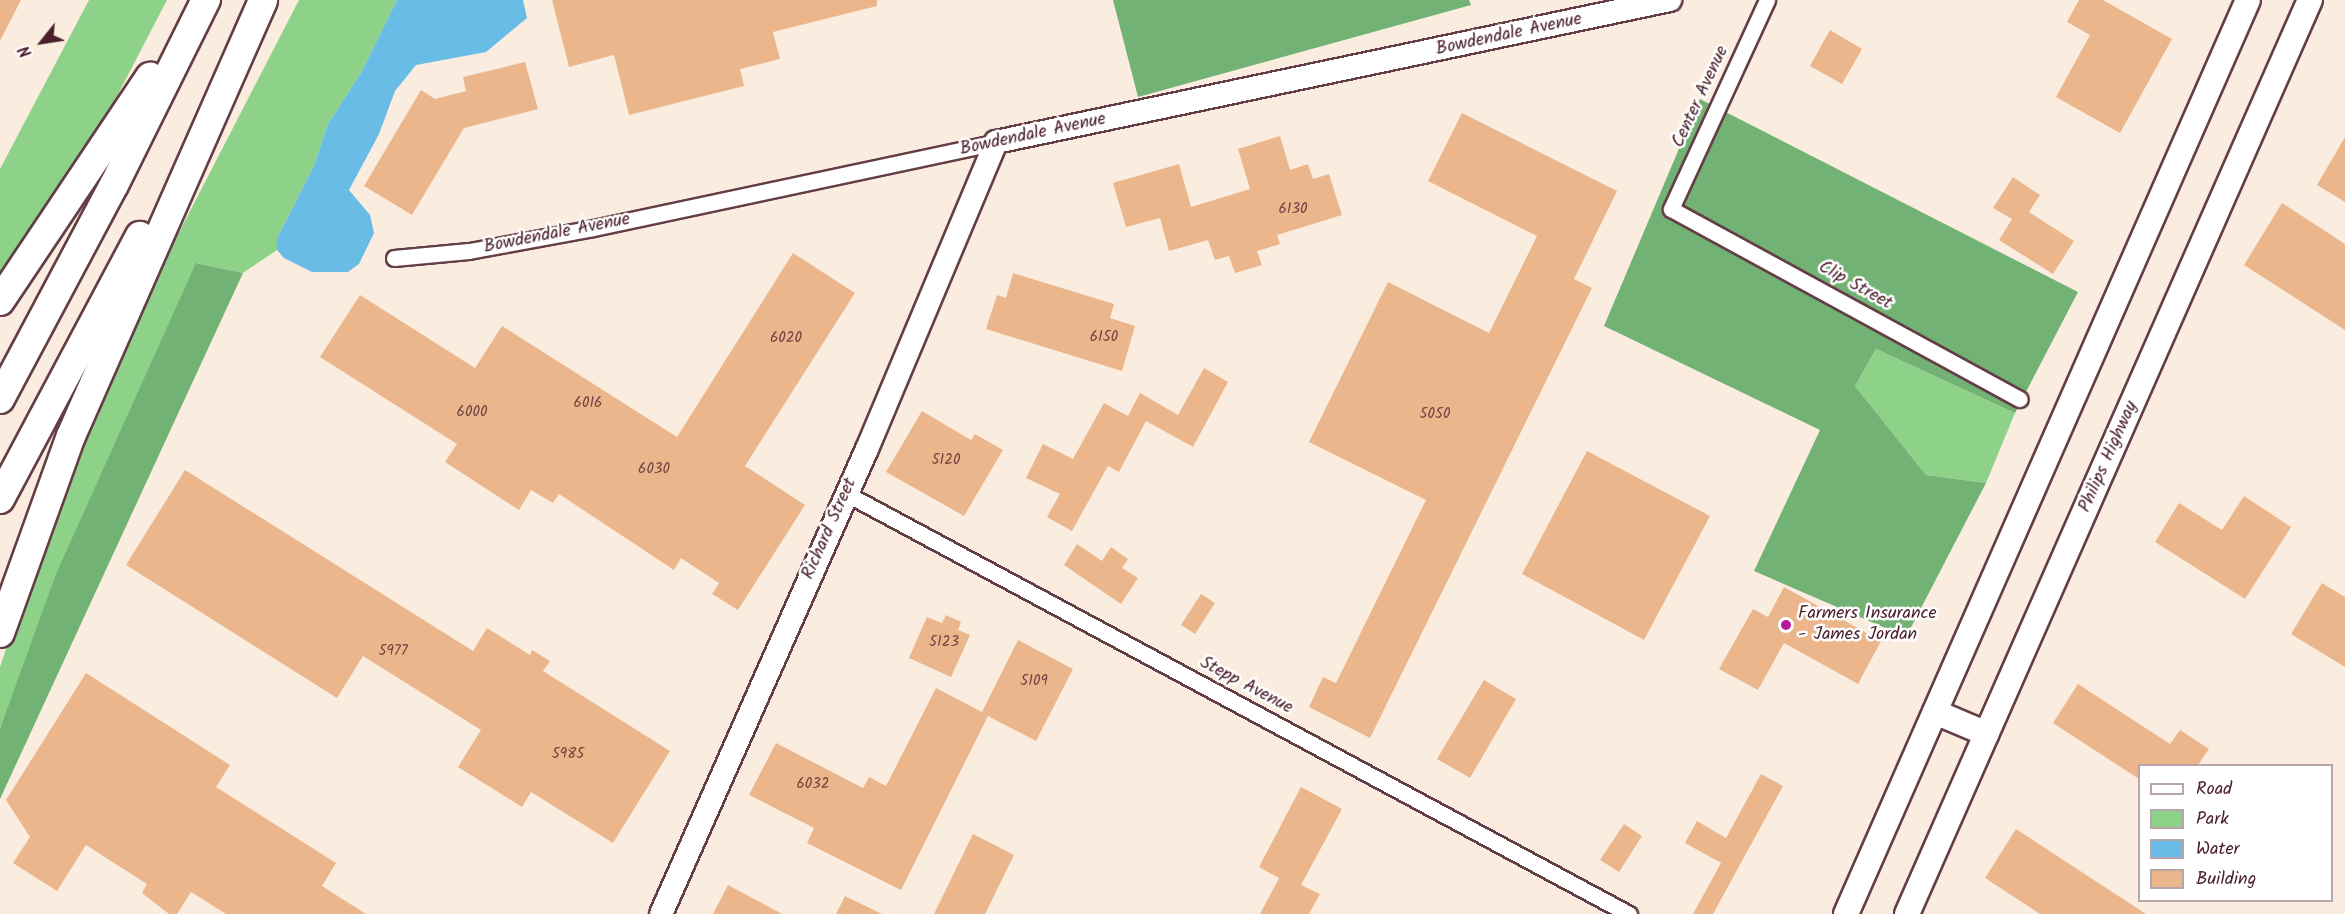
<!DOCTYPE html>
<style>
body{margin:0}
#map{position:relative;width:2345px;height:914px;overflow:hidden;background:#faeddf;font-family:Kalam,sans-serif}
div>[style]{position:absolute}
.green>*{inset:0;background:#8ed189}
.forest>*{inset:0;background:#72b375}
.water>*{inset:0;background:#69bce5}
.building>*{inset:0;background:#ecb68c}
.roads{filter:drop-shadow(2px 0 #643e46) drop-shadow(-2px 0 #643e46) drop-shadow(0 2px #643e46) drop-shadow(0 -2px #643e46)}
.street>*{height:15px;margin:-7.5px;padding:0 7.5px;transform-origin:7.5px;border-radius:7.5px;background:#fff}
.secondary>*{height:22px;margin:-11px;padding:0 11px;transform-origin:11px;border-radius:11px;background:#fff}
.primary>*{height:24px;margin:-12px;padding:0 12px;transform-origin:12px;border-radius:12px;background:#fff}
.highway>*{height:28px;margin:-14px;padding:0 14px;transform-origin:14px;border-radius:14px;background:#fff}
.dots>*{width:16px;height:16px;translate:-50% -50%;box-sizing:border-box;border:3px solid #fff;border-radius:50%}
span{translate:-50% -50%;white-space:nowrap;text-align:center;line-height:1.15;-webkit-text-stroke:5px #fff;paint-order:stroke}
.number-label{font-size:15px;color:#724543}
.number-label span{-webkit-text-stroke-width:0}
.street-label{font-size:18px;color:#4a1f2b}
.poi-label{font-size:18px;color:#4a1f2b}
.left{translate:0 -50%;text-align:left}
.legend{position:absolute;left:2138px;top:764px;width:195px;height:138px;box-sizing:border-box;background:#fff;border:2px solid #b7a5aa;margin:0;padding:8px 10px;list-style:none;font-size:18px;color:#4a1f2b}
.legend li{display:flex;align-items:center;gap:12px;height:30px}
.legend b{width:30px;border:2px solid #b7a5aa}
.north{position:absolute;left:12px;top:12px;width:60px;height:60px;-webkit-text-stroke:4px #fff;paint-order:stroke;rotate:240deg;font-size:16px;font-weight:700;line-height:24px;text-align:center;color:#4a1f2b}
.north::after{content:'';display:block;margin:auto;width:21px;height:27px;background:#4a1f2b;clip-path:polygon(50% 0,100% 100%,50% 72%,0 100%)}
</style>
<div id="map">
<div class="green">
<i style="clip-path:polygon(89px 0,167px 0,91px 146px,0 283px,0 169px)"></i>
<i style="clip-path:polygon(299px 0,397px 0,361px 73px,328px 124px,314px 166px,277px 238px,277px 250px,243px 273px,197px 263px,0 729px,0 667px,70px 461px,155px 279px)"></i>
<i style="clip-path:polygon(1876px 349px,2015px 413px,1986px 483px,1926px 475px,1855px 386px)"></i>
</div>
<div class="forest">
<i style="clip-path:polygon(1113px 0,1469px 0,1471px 5px,1138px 97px)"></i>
<i style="clip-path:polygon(1700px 99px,2078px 292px,2015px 413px,1876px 349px,1855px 386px,1926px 475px,1986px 483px,1906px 637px,1754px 571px,1820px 430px,1604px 326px)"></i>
<i style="clip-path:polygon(196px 263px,243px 273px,0 799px,0 729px,56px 574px)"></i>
</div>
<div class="water">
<i style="clip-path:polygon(397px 0,523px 0,527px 18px,486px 52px,416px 65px,395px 91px,379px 134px,349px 190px,370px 215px,374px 233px,359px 264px,348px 272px,312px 272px,284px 258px,277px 250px,277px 238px,314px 166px,328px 124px,361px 73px)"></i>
</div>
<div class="building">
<i style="clip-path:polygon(0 0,21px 0,0 41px)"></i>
<i style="clip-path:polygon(552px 0,877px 0,877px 6px,773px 32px,780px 59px,740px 69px,744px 86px,629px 115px,614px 55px,569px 67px)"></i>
<i style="clip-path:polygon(2079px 0,2103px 0,2172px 39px,2120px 133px,2056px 97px,2090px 35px,2067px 22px)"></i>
<i style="clip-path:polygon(1830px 30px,1862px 49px,1842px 84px,1810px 66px)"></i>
<i style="clip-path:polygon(525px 62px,538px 109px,464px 128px,412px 215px,364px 186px,421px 90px,435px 99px,466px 91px,463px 77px)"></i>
<i style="clip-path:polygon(1462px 113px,1617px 191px,1574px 279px,1592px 288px,1370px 738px,1309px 707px,1323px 677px,1336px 683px,1426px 500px,1309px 442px,1388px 282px,1489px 333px,1537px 236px,1428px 181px)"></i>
<i style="clip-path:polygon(1280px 136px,1290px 170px,1308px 164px,1313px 179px,1329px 174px,1342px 215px,1277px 235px,1280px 244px,1257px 251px,1262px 265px,1235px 273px,1229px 256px,1215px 260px,1208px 240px,1169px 251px,1160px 218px,1126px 227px,1113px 183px,1179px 164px,1191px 207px,1250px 189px,1238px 149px)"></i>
<i style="clip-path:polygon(2345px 137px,2345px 202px,2317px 185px)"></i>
<i style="clip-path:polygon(2013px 177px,2040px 195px,2029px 212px,2074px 241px,2053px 274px,1999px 240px,2012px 219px,1993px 208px)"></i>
<i style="clip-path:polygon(2282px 203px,2345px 244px,2345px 330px,2244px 265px)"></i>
<i style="clip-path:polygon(793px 253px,855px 293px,745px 466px,805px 505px,738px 610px,712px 594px,719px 583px,681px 558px,674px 570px,559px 494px,553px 503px,531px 490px,519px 510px,445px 462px,457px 444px,320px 357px,360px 295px,475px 368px,502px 326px,677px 437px)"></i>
<i style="clip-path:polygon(1013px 273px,1114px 304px,1110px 318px,1135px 326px,1122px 371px,986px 329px,997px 295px,1006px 298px)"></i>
<i style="clip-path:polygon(1204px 368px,1228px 382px,1193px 447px,1146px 421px,1119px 472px,1108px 466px,1072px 531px,1047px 517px,1060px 494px,1026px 478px,1043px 444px,1073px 459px,1104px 403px,1128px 416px,1140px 393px,1178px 415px)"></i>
<i style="clip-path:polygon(922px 411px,971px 440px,975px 434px,1003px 450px,964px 516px,886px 472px)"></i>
<i style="clip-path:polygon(1587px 451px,1710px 516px,1644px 640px,1522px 574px)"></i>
<i style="clip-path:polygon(185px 470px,473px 651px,487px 628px,530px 655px,532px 650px,550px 661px,543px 671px,670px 751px,613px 843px,531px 792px,522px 807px,458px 767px,481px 730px,363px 656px,337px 698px,126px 565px)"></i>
<i style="clip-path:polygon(2244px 496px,2291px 527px,2245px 599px,2155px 542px,2179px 503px,2222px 530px)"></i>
<i style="clip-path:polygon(1077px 544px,1102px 561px,1111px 547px,1128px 559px,1122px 568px,1138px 578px,1121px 604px,1064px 565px)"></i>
<i style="clip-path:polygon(2322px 583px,2345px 597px,2345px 667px,2291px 634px)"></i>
<i style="clip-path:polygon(1784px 587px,1881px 641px,1858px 684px,1784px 643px,1758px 690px,1719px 669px,1753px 609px,1768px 617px)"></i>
<i style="clip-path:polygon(1201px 594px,1215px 603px,1195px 634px,1181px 625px)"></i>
<i style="clip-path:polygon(946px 615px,961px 622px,958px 630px,970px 635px,951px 677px,909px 658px,927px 617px,942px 623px)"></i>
<i style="clip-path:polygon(1018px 640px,1073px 669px,1036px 741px,988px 716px,901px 890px,807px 843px,814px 828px,749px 795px,776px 743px,863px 788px,869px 777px,886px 786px,936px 688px,982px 712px)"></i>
<i style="clip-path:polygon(86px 673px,230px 765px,216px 787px,336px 863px,322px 886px,366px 914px,226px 914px,191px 892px,177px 914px,169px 914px,142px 893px,147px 884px,86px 845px,57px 891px,13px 863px,30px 837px,6px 800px)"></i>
<i style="clip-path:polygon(1484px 680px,1516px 699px,1470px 778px,1437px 759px)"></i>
<i style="clip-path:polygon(2078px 684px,2170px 744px,2180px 730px,2209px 749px,2198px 765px,2139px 765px,2139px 779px,2053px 723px)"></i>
<i style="clip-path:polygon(1761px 774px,1783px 786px,1713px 914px,1693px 914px,1721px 863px,1685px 843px,1697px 821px,1726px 838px)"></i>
<i style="clip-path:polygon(1301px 787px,1342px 809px,1301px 885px,1320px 894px,1309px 914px,1260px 914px,1279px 878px,1259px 867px)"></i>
<i style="clip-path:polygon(1624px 824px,1642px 836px,1619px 872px,1600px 860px)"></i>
<i style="clip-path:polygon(2016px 829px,2146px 914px,2040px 914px,1985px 878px)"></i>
<i style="clip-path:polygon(973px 834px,1014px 855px,985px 914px,934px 914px)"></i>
<i style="clip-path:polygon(728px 885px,782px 914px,713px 914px)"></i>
<i style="clip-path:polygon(845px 896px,882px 914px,836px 914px)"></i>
</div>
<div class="roads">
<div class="street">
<i style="left:1767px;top:0;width:230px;rotate:114.7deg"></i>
<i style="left:1671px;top:209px;width:397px;rotate:28.6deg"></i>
<i style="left:394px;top:258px;width:75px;rotate:-5.3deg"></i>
<i style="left:469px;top:251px;width:126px;rotate:-10.5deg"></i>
<i style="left:593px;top:228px;width:412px;rotate:-12deg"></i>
<i style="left:845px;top:493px;width:890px;rotate:28.24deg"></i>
</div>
<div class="secondary">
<i style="left:661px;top:914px;width:509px;rotate:-66.11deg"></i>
<i style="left:867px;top:449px;width:333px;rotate:-67.2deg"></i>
<i style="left:996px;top:142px;width:689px;rotate:-11.9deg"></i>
</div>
<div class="primary">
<i style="left:1935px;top:712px;width:56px;rotate:22.9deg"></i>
<i style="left:1846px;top:914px;width:998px;rotate:-66.26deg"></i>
<i style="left:1907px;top:914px;width:999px;rotate:-66.21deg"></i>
</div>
<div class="highway">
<i style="left:0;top:301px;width:270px;rotate:-56.2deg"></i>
<i style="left:0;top:399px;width:242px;rotate:-62deg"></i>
<i style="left:114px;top:185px;width:207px;rotate:-63.6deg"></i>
<i style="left:0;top:499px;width:298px;rotate:-62deg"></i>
<i style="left:0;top:633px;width:209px;rotate:-70.2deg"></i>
<i style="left:71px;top:436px;width:476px;rotate:-66.2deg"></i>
</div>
</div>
<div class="dots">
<i style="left:1786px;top:625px;background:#b5179e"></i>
</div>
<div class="number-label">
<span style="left:1293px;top:210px">6130</span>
<span style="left:1104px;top:338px">6150</span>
<span style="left:786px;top:339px">6020</span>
<span style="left:588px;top:404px">6016</span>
<span style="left:472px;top:413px">6000</span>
<span style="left:1435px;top:415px">5050</span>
<span style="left:946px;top:461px">5120</span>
<span style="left:654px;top:470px">6030</span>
<span style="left:944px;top:643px">5123</span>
<span style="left:393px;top:652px">5977</span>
<span style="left:1034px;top:682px">5109</span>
<span style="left:568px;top:755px">5985</span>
<span style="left:813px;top:785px">6032</span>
</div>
<div class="street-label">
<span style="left:1509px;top:35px;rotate:-12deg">Bowdendale Avenue</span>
<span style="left:1701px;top:97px;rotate:-65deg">Center Avenue</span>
<span style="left:1033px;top:135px;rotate:-12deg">Bowdendale Avenue</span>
<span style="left:557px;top:234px;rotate:-11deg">Bowdendale Avenue</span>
<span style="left:1855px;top:286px;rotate:29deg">Clip Street</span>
<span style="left:2109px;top:457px;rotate:-66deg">Philips Highway</span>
<span style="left:830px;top:529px;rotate:-66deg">Richard Street</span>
<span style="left:1246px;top:686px;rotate:28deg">Stepp Avenue</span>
</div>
<div class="poi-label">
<span class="left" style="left:1798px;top:625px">Farmers Insurance<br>- James Jordan</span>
</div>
<ul class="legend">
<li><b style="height:8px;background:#fff"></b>Road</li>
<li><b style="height:16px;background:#8ed189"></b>Park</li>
<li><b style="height:16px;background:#69bce5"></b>Water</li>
<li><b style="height:16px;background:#ecb68c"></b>Building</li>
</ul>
<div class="north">N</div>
</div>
